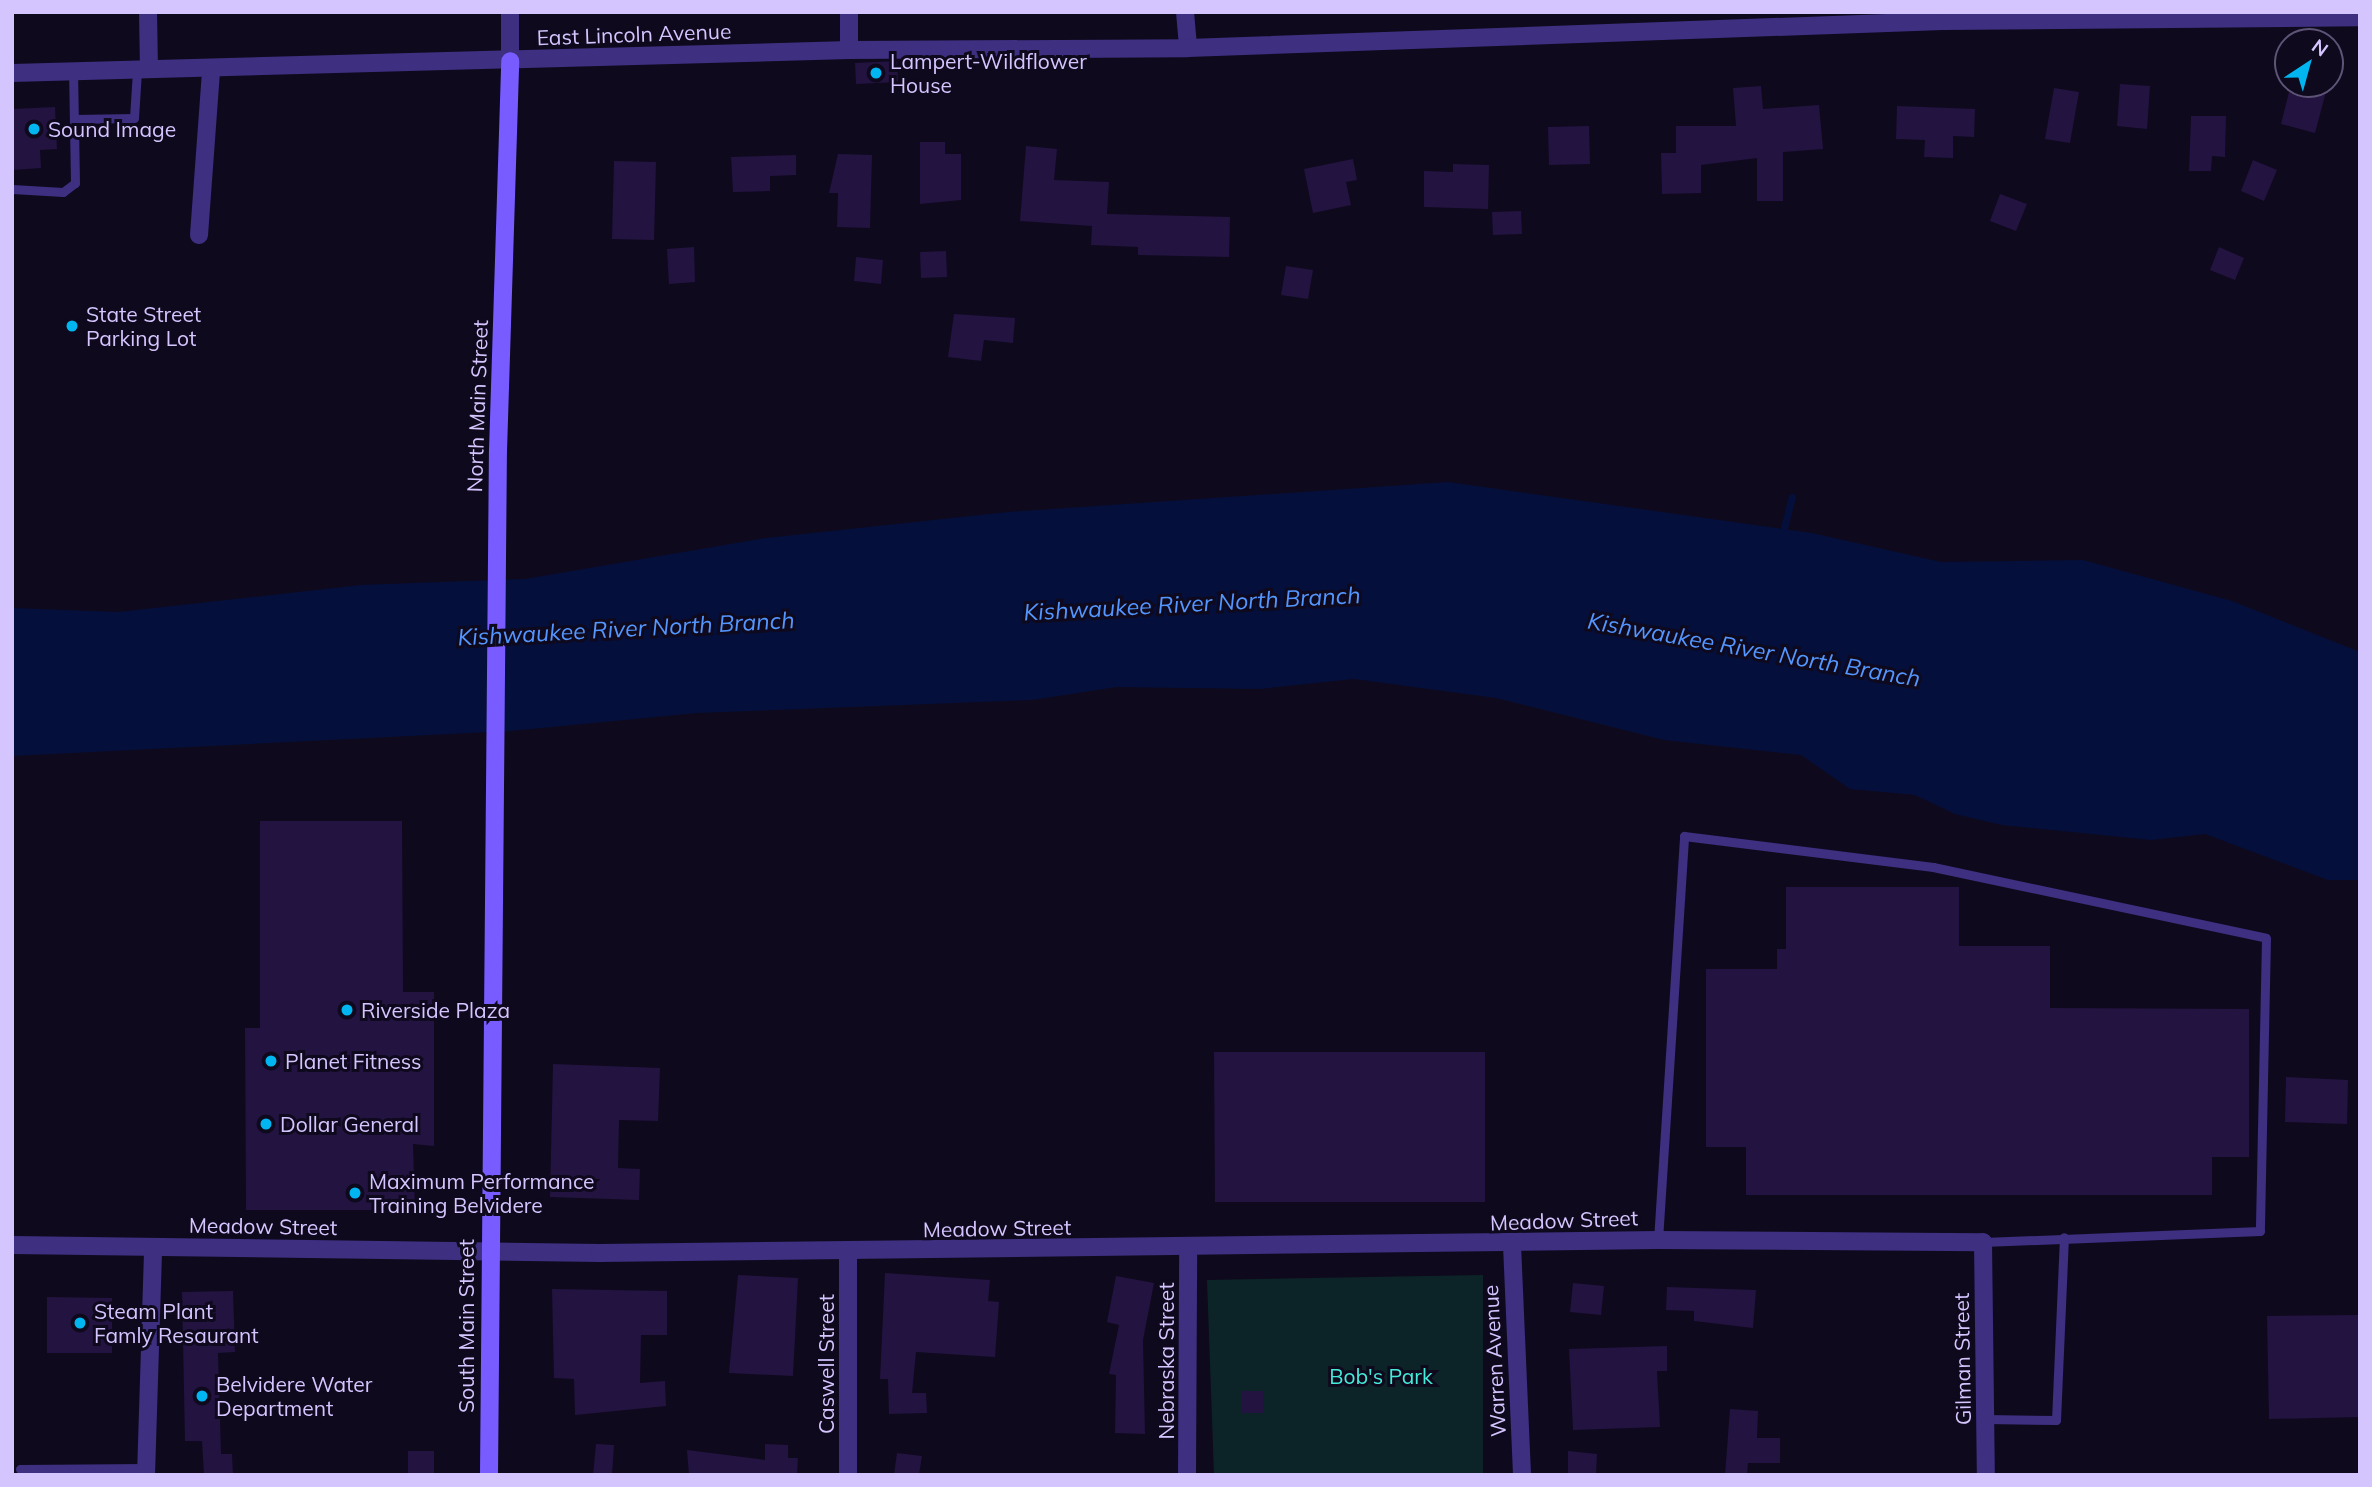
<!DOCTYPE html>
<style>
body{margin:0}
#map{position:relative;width:2372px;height:1487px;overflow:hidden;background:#0f091d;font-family:Mulish,sans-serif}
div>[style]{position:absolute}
.green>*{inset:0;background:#0c2427}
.water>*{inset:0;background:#04103b}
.stream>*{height:7px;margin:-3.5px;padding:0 3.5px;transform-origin:3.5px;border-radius:3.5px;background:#04103b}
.building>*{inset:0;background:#231340}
.service>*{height:9px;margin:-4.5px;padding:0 4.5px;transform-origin:4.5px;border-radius:4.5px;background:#3e2f81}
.minor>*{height:18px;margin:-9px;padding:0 9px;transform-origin:9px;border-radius:9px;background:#3e2f81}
.tertiary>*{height:18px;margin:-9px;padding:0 9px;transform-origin:9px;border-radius:9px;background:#3e2f81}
.secondary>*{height:18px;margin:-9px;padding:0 9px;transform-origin:9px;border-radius:9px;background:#785cff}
.dots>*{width:19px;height:19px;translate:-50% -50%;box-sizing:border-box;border:4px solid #0f091d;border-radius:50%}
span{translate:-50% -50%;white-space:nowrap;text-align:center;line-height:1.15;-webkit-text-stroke:6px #0f091d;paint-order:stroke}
.street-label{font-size:21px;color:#d4c5ff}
.poi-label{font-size:21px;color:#d4c5ff}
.left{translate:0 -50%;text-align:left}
.park-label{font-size:21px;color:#45ebda}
.water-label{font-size:23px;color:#5396ff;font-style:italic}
.frame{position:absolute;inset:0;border:14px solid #d4c5ff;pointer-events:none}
.north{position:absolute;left:2274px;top:28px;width:70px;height:70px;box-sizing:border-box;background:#0f091d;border:2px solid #5e5477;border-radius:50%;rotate:36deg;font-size:19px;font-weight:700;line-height:28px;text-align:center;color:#d4c5ff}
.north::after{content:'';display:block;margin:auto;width:24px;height:32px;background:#00b5f0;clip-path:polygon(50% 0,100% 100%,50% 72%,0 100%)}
</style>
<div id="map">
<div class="green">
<i style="clip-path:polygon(1483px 1275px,1483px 1475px,1214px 1475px,1207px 1280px)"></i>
</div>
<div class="water">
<i style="clip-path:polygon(1448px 482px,1812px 533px,1941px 562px,2083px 560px,2232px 601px,2360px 652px,2360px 880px,2328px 880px,2205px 834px,2151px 840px,2002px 825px,1955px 814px,1915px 795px,1850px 789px,1801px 755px,1664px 740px,1496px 698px,1354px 679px,1259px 689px,1117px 687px,1032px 700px,697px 713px,510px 731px,12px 756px,12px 608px,118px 612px,361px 585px,525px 579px,766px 538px,1008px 512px)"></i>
</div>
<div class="stream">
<i style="left:1784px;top:528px;width:32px;rotate:-76deg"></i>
</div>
<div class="building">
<i style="clip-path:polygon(897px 61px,898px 82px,856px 84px,855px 63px)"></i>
<i style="clip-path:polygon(2120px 84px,2150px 86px,2147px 129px,2117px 126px)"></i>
<i style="clip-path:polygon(2291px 84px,2327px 88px,2315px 133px,2281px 124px)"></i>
<i style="clip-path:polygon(1761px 86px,1763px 109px,1819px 105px,1823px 149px,1783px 152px,1783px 201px,1757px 201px,1757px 158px,1701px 165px,1701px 193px,1662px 194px,1661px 153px,1676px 153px,1676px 126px,1736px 126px,1733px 88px)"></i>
<i style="clip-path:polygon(2054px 88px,2079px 92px,2070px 143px,2045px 139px)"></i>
<i style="clip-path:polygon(1897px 106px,1975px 109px,1974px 137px,1953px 136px,1953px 158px,1924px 157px,1925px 140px,1896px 139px)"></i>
<i style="clip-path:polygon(55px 107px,57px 149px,40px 150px,41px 168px,12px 170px,12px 109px)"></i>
<i style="clip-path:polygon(2191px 116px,2226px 116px,2225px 157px,2212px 156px,2211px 171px,2189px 171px)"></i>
<i style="clip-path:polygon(1589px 126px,1590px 164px,1549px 165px,1548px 127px)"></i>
<i style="clip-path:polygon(920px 142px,945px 142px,945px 154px,961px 154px,961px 200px,920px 204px)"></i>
<i style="clip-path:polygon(1026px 146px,1057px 149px,1054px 180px,1109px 182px,1107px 214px,1230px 217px,1229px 257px,1138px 255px,1138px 247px,1091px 245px,1092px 226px,1020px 221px)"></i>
<i style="clip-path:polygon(838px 154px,872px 155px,870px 228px,837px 227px,838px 193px,829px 193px)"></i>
<i style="clip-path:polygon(796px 155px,796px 175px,770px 176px,770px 191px,733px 192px,731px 157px)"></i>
<i style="clip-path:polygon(1353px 159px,1357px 180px,1346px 182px,1351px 205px,1313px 213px,1304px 169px)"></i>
<i style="clip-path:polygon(2253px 160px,2277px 170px,2264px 201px,2241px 191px)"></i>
<i style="clip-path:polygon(614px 161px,656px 162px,654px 240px,612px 239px)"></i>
<i style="clip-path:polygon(1453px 164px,1489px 165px,1488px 209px,1424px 207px,1424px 171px,1453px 172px)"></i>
<i style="clip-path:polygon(2000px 194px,2027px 204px,2016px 231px,1990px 221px)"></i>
<i style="clip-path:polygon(1521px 211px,1522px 234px,1493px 235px,1492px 212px)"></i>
<i style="clip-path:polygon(694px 247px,695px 282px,669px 284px,667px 249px)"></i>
<i style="clip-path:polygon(2219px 247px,2244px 258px,2235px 280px,2210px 270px)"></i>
<i style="clip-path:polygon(946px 251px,947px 277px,921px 278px,920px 252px)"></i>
<i style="clip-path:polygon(856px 257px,883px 260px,881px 284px,854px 281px)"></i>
<i style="clip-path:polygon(1286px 266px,1313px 270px,1308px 299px,1281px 295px)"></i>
<i style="clip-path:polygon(954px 314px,1015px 318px,1013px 343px,984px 340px,981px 361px,948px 357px)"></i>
<i style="clip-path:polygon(260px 821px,402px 821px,403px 992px,434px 992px,434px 1146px,413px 1144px,415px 1210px,246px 1210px,245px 1028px,260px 1028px)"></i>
<i style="clip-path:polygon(1786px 887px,1959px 887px,1959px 946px,2050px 946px,2050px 1008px,2249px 1009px,2249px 1157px,2212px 1157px,2212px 1195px,1746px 1195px,1746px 1147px,1706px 1147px,1706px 969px,1777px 969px,1777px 949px,1786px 949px)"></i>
<i style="clip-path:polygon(1214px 1052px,1485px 1052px,1485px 1202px,1215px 1202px)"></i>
<i style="clip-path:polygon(553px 1064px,660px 1068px,658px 1121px,619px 1120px,618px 1168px,640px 1169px,639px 1200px,550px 1197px)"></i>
<i style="clip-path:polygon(2286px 1077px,2348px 1080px,2347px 1124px,2285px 1122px)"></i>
<i style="clip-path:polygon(885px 1273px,990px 1280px,988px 1301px,999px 1302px,995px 1357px,916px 1352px,912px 1393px,926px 1393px,927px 1413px,889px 1414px,888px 1379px,880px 1379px)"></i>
<i style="clip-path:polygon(738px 1275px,798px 1278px,793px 1376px,729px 1373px)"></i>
<i style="clip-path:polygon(1116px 1276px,1154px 1283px,1143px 1340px,1145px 1434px,1115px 1433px,1116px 1375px,1109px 1374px,1119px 1325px,1107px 1322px)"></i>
<i style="clip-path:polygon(1573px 1283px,1604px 1286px,1601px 1315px,1570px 1312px)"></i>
<i style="clip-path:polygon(1667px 1287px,1756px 1290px,1753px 1328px,1694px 1321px,1694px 1311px,1666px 1310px)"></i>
<i style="clip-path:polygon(552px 1289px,667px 1291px,667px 1335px,641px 1335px,640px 1383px,665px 1381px,666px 1406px,575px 1415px,574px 1379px,554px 1378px)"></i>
<i style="clip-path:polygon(233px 1291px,235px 1352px,218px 1353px,221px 1454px,232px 1454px,233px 1475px,204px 1475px,202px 1441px,185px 1441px,182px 1292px)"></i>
<i style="clip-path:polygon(47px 1297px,112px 1298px,112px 1353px,47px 1353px)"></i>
<i style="clip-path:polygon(2360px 1315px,2360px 1417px,2269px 1419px,2267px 1316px)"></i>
<i style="clip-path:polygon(1667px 1346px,1667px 1371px,1657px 1371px,1660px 1427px,1573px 1430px,1569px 1349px)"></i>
<i style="clip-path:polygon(1241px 1391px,1264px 1391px,1263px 1413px,1241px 1413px)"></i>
<i style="clip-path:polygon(1730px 1409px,1758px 1411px,1757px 1438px,1780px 1438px,1780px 1463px,1748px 1463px,1747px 1475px,1725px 1475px)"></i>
<i style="clip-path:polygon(596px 1444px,614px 1445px,612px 1475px,593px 1475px)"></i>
<i style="clip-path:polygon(765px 1444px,788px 1445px,788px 1458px,798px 1458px,797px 1475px,689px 1475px,687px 1450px,765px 1460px)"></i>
<i style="clip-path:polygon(408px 1451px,434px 1451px,434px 1475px,408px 1475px)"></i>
<i style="clip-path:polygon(1568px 1451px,1597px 1454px,1596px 1475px,1568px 1475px)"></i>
<i style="clip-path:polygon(897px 1453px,922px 1456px,919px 1475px,894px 1475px)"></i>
</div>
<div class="service">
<i style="left:74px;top:119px;width:60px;rotate:-1deg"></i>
<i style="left:134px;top:118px;width:48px;rotate:-86.4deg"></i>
<i style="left:12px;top:189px;width:51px;rotate:3.4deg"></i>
<i style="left:63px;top:192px;width:15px;rotate:-37deg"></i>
<i style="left:75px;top:183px;width:112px;rotate:-91deg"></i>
<i style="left:1658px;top:1240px;width:405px;rotate:-86.3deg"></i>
<i style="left:1684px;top:836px;width:251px;rotate:7.1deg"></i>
<i style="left:1933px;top:867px;width:340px;rotate:12deg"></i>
<i style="left:2266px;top:938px;width:293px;rotate:91.2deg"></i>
<i style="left:2260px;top:1231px;width:277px;rotate:177.7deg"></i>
<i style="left:1985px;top:1419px;width:71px;rotate:0.8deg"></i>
<i style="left:2056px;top:1420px;width:183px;rotate:-87.5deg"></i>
<i style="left:20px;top:1469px;width:126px;rotate:-0.5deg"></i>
</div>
<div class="minor">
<i style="left:148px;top:12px;width:57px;rotate:89deg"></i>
<i style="left:849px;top:12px;width:38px;rotate:90deg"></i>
<i style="left:1185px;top:12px;width:36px;rotate:85deg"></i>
<i style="left:199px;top:235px;width:164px;rotate:-85.8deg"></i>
<i style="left:12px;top:1245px;width:588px;rotate:0.78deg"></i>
<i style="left:600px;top:1253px;width:1058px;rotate:-0.7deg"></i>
<i style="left:1658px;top:1240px;width:325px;rotate:0.4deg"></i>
<i style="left:1983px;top:1242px;width:233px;rotate:89.3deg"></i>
<i style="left:1512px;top:1245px;width:230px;rotate:87.5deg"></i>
<i style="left:146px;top:1475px;width:227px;rotate:-88.2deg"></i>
<i style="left:848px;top:1475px;width:222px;rotate:-90deg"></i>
<i style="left:1187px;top:1475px;width:228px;rotate:-89.7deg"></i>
</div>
<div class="tertiary">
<i style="left:510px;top:12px;width:49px;rotate:90deg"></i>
<i style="left:12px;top:73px;width:837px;rotate:-1.57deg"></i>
<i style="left:849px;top:50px;width:339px;rotate:-0.3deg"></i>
<i style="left:1188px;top:48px;width:755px;rotate:-2.05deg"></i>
<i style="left:1943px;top:21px;width:417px;rotate:-0.5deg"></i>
</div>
<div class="secondary">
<i style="left:489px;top:1475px;width:1024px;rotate:-89.5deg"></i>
<i style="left:498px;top:451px;width:390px;rotate:-88.2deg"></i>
</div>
<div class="dots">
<i style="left:876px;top:73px;background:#00b5f0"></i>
<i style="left:34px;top:129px;background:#00b5f0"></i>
<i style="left:72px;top:326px;background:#00b5f0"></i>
<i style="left:347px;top:1010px;background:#00b5f0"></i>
<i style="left:271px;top:1061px;background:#00b5f0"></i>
<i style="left:266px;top:1124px;background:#00b5f0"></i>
<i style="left:355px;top:1193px;background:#00b5f0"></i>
<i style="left:80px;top:1323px;background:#00b5f0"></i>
<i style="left:202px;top:1396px;background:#00b5f0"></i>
</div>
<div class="street-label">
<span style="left:634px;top:34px;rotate:-2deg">East Lincoln Avenue</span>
<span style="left:477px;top:406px;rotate:-88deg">North Main Street</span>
<span style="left:1564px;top:1220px;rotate:-2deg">Meadow Street</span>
<span style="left:263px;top:1226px;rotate:1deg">Meadow Street</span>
<span style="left:997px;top:1228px;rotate:-1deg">Meadow Street</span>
<span style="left:466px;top:1326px;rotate:-90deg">South Main Street</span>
<span style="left:1962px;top:1359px;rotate:-91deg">Gilman Street</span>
<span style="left:1166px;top:1361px;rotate:-90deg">Nebraska Street</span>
<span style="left:1494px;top:1361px;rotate:-93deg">Warren Avenue</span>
<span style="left:826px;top:1364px;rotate:-90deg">Caswell Street</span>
</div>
<div class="poi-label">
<span class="left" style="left:890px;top:73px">Lampert-Wildflower<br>House</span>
<span class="left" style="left:48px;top:129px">Sound Image</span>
<span class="left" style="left:86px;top:326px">State Street<br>Parking Lot</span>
<span class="left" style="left:361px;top:1010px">Riverside Plaza</span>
<span class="left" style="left:285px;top:1061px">Planet Fitness</span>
<span class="left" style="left:280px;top:1124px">Dollar General</span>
<span class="left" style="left:369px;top:1193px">Maximum Performance<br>Training Belvidere</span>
<span class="left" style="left:94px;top:1323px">Steam Plant<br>Famly Resaurant</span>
<span class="left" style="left:216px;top:1396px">Belvidere Water<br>Department</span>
</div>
<div class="park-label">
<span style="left:1381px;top:1376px">Bob's Park</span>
</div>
<div class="water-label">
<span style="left:1192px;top:604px;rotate:-3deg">Kishwaukee River North Branch</span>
<span style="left:626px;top:629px;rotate:-3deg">Kishwaukee River North Branch</span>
<span style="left:1754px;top:650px;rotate:10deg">Kishwaukee River North Branch</span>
</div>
<div class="frame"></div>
<div class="north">N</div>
</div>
